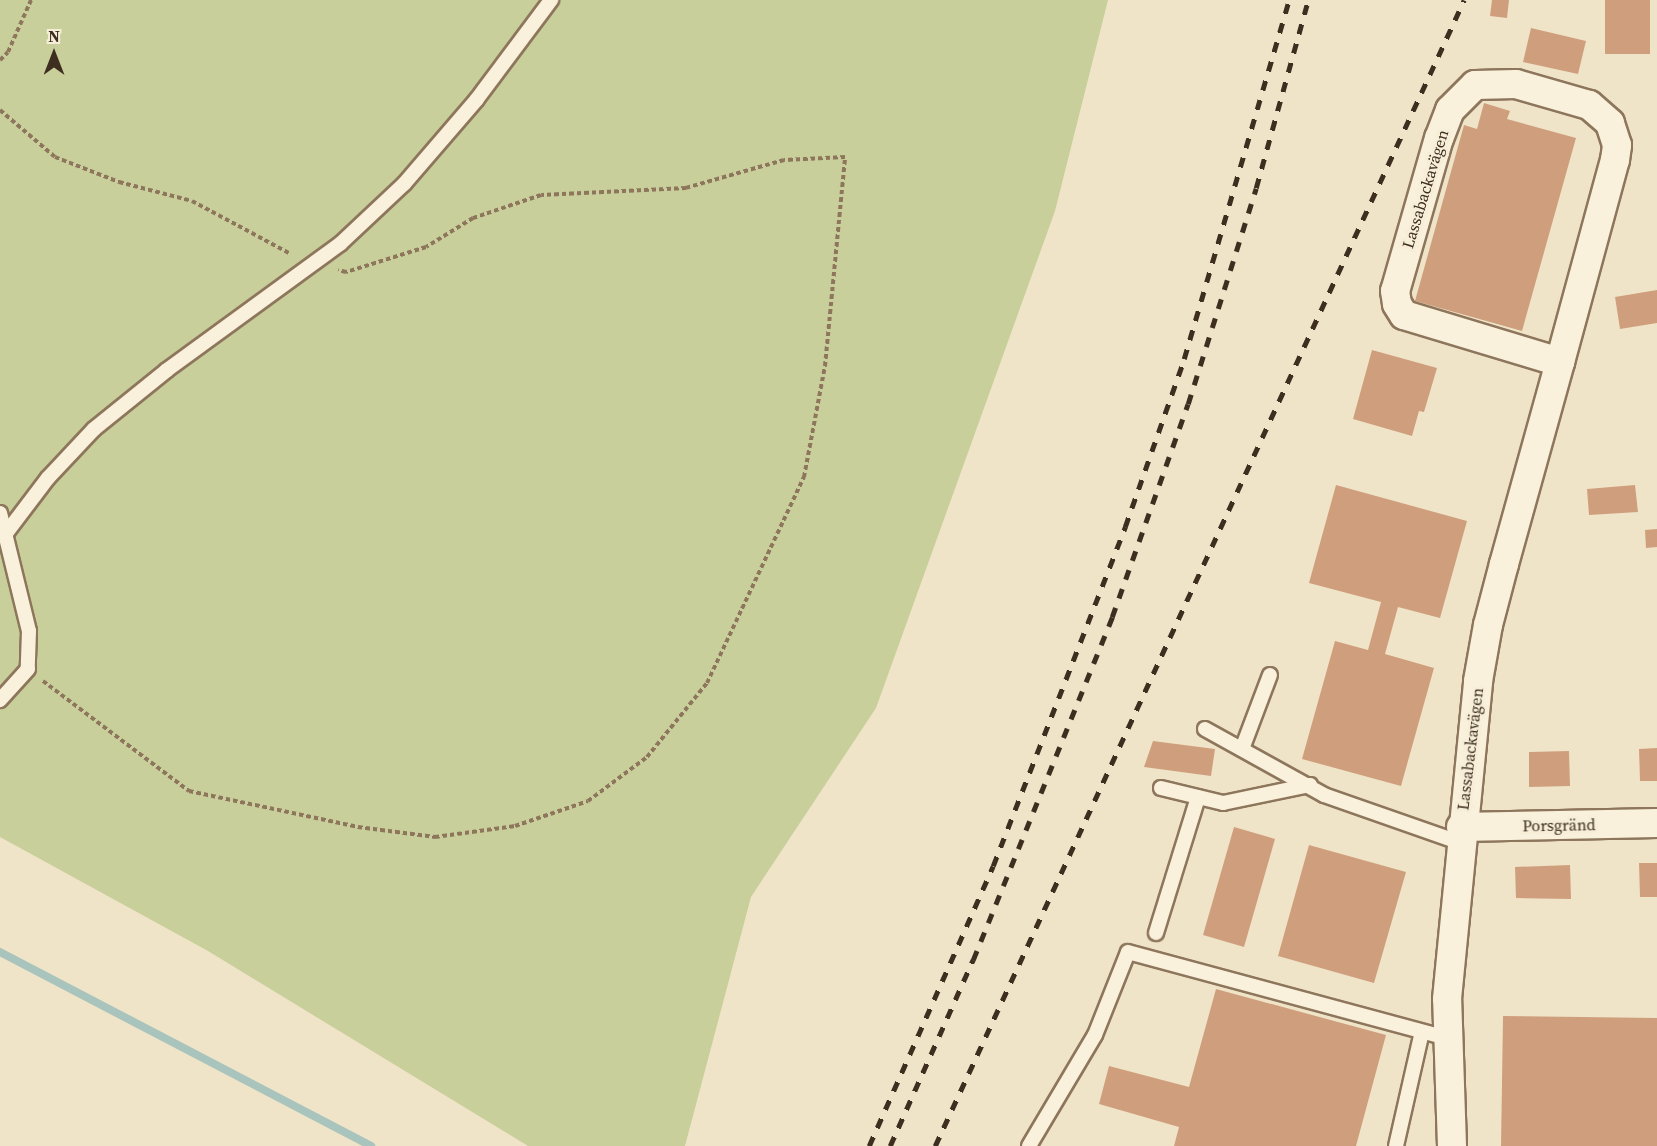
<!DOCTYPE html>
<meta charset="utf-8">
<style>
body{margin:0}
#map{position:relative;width:1657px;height:1146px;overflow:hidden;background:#f0e4c8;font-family:"Source Serif 4",serif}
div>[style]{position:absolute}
.green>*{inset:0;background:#c9cf9b}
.stream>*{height:8px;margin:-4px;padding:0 4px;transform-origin:4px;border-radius:4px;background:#a9c4bc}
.building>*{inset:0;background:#cf9f7d}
.path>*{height:4px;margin-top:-2px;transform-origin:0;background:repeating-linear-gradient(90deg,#8d765c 0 4.5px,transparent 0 7.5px)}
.roads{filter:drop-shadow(2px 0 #8d765c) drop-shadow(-2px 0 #8d765c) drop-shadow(0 2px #8d765c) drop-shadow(0 -2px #8d765c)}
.lane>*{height:14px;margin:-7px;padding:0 7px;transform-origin:7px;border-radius:7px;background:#faf1dc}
.street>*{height:28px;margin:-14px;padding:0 14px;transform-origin:14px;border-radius:14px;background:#faf1dc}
.rail>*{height:4.5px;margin-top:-2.25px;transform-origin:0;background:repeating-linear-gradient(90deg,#3d2e20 0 10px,transparent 0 20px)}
span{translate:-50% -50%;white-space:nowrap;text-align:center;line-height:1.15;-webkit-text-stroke:6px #f7eed8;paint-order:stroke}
.street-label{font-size:16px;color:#3d2e20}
.north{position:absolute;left:24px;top:24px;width:60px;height:60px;-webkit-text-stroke:4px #f7eed8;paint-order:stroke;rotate:0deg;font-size:16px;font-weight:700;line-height:24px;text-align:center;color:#3d2e20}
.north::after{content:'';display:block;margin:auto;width:21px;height:27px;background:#3d2e20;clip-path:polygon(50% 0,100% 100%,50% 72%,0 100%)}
</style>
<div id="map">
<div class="green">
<i style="clip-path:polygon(0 0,1108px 0,1055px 211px,876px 708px,751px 897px,685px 1146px,528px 1146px,208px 951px,0 837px)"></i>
</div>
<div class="stream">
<i style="left:0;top:952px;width:419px;rotate:27.6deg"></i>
</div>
<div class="building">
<i style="clip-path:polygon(1492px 0,1509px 0,1507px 18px,1490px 16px)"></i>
<i style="clip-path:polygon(1605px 0,1650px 0,1650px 54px,1605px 54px)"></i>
<i style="clip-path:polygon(1531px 28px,1586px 41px,1578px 74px,1523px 62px)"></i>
<i style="clip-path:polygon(1484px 103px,1510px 111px,1507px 119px,1576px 138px,1522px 331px,1415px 301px,1464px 125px,1477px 129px)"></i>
<i style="clip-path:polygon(1657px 290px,1657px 323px,1620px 329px,1615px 297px)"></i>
<i style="clip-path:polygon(1372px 350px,1437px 368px,1424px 412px,1419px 411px,1412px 436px,1353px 419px)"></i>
<i style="clip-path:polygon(1336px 485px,1467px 521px,1440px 618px,1398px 607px,1385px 654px,1434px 668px,1401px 786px,1302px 759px,1335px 641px,1368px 650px,1381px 602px,1309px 583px)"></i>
<i style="clip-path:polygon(1635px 485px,1638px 512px,1589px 515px,1587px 489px)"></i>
<i style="clip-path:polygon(1657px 529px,1657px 547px,1646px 548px,1645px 530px)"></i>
<i style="clip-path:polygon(1153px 741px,1215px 749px,1211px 776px,1144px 767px)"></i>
<i style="clip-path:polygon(1657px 748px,1657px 781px,1640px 781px,1639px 749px)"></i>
<i style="clip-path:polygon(1569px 751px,1570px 786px,1529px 787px,1529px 752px)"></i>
<i style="clip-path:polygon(1234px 827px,1275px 839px,1244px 947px,1203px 935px)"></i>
<i style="clip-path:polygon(1309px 845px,1406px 872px,1374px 983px,1278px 956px)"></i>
<i style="clip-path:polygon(1639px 863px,1657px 863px,1657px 897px,1640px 897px)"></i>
<i style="clip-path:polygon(1570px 865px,1571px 899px,1516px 898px,1515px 867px)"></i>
<i style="clip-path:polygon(1216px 989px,1386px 1035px,1356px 1146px,1174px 1146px,1179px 1127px,1099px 1104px,1109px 1066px,1189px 1087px)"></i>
<i style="clip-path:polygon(1503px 1016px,1657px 1018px,1657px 1146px,1501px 1146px)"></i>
</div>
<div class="path">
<i style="left:0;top:60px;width:11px;rotate:-45deg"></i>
<i style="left:8px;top:52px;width:57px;rotate:-66.1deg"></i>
<i style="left:0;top:110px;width:72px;rotate:40.5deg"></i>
<i style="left:55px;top:157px;width:69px;rotate:21.3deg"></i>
<i style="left:119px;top:182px;width:75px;rotate:14.6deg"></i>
<i style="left:192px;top:201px;width:112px;rotate:28.2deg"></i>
<i style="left:43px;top:681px;width:183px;rotate:37deg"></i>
<i style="left:189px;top:791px;width:173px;rotate:12deg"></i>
<i style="left:358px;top:827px;width:78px;rotate:7.4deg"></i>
<i style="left:435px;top:837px;width:81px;rotate:-7.8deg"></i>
<i style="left:515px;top:826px;width:77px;rotate:-18.9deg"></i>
<i style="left:588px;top:801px;width:74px;rotate:-36.7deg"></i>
<i style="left:647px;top:757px;width:95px;rotate:-51deg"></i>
<i style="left:707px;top:683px;width:228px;rotate:-64.8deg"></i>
<i style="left:804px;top:477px;width:113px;rotate:-79.3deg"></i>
<i style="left:825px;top:366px;width:210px;rotate:-84.5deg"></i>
<i style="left:845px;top:157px;width:61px;rotate:177.2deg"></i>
<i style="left:784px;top:160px;width:102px;rotate:164.1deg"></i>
<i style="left:686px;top:188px;width:145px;rotate:177.2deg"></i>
<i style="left:541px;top:195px;width:72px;rotate:161.3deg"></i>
<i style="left:473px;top:218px;width:55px;rotate:148.3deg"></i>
<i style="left:426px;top:247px;width:84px;rotate:162.6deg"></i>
<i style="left:346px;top:272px;width:8px;rotate:-166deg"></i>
</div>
<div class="roads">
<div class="lane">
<i style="left:0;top:513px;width:122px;rotate:76.2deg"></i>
<i style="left:29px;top:631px;width:38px;rotate:92deg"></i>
<i style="left:28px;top:669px;width:42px;rotate:132.1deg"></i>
<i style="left:7px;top:532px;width:68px;rotate:-52.8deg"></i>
<i style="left:48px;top:478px;width:67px;rotate:-46.8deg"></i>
<i style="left:94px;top:429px;width:94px;rotate:-38.9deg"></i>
<i style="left:167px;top:370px;width:214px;rotate:-36.1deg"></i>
<i style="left:340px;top:244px;width:88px;rotate:-43.2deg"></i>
<i style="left:404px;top:184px;width:112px;rotate:-49.3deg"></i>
<i style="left:477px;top:99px;width:124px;rotate:-53.2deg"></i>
<i style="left:1205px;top:729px;width:136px;rotate:29deg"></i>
<i style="left:1324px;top:795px;width:145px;rotate:19.3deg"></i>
<i style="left:1242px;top:749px;width:79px;rotate:-69.3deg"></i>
<i style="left:1161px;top:788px;width:64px;rotate:13.6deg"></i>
<i style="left:1223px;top:803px;width:89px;rotate:-11.7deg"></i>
<i style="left:1156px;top:933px;width:142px;rotate:-72.8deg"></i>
<i style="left:1029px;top:1146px;width:129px;rotate:-59.3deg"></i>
<i style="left:1095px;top:1035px;width:89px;rotate:-68.3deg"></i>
<i style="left:1128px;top:952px;width:329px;rotate:15.1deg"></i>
<i style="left:1396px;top:1146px;width:117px;rotate:-77.2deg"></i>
</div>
<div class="street">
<i style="left:1461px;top:827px;width:196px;rotate:-1.2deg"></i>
<i style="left:1452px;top:1146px;width:147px;rotate:-91.9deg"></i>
<i style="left:1447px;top:999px;width:320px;rotate:-84.4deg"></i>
<i style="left:1478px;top:681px;width:57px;rotate:-79.9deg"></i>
<i style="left:1488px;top:625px;width:63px;rotate:-75.3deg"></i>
<i style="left:1504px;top:564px;width:210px;rotate:-74.5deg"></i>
<i style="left:1560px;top:362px;width:209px;rotate:-74.8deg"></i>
<i style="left:1615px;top:160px;width:15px;rotate:-82deg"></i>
<i style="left:1617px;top:145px;width:23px;rotate:-108deg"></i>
<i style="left:1610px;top:123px;width:28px;rotate:-139deg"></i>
<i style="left:1589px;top:105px;width:76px;rotate:-164deg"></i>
<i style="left:1516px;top:84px;width:41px;rotate:178.6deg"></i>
<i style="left:1475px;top:85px;width:35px;rotate:135deg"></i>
<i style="left:1450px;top:110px;width:30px;rotate:111deg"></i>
<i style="left:1439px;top:138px;width:159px;rotate:106deg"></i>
<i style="left:1395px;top:291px;width:13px;rotate:81deg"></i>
<i style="left:1397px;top:304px;width:13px;rotate:58deg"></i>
<i style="left:1404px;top:315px;width:163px;rotate:16.8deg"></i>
</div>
</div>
<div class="rail">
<i style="left:869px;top:1146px;width:306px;rotate:-66.1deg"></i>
<i style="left:993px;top:866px;width:364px;rotate:-68.7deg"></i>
<i style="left:1125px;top:527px;width:178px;rotate:-70.6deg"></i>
<i style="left:1184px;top:359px;width:374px;rotate:-73.7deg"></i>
<i style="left:890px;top:1146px;width:204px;rotate:-66deg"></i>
<i style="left:973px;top:960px;width:370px;rotate:-67.9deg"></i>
<i style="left:1112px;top:617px;width:226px;rotate:-70.4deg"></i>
<i style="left:1188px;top:404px;width:226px;rotate:-72.5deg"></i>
<i style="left:1256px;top:188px;width:195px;rotate:-74.5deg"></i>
<i style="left:935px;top:1146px;width:1262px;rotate:-65.22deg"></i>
</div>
<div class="street-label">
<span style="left:1425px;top:189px;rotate:-73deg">Lassabackavägen</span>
<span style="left:1470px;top:749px;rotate:-83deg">Lassabackavägen</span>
<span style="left:1559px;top:825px;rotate:-1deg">Porsgränd</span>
</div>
<div class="north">N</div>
</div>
